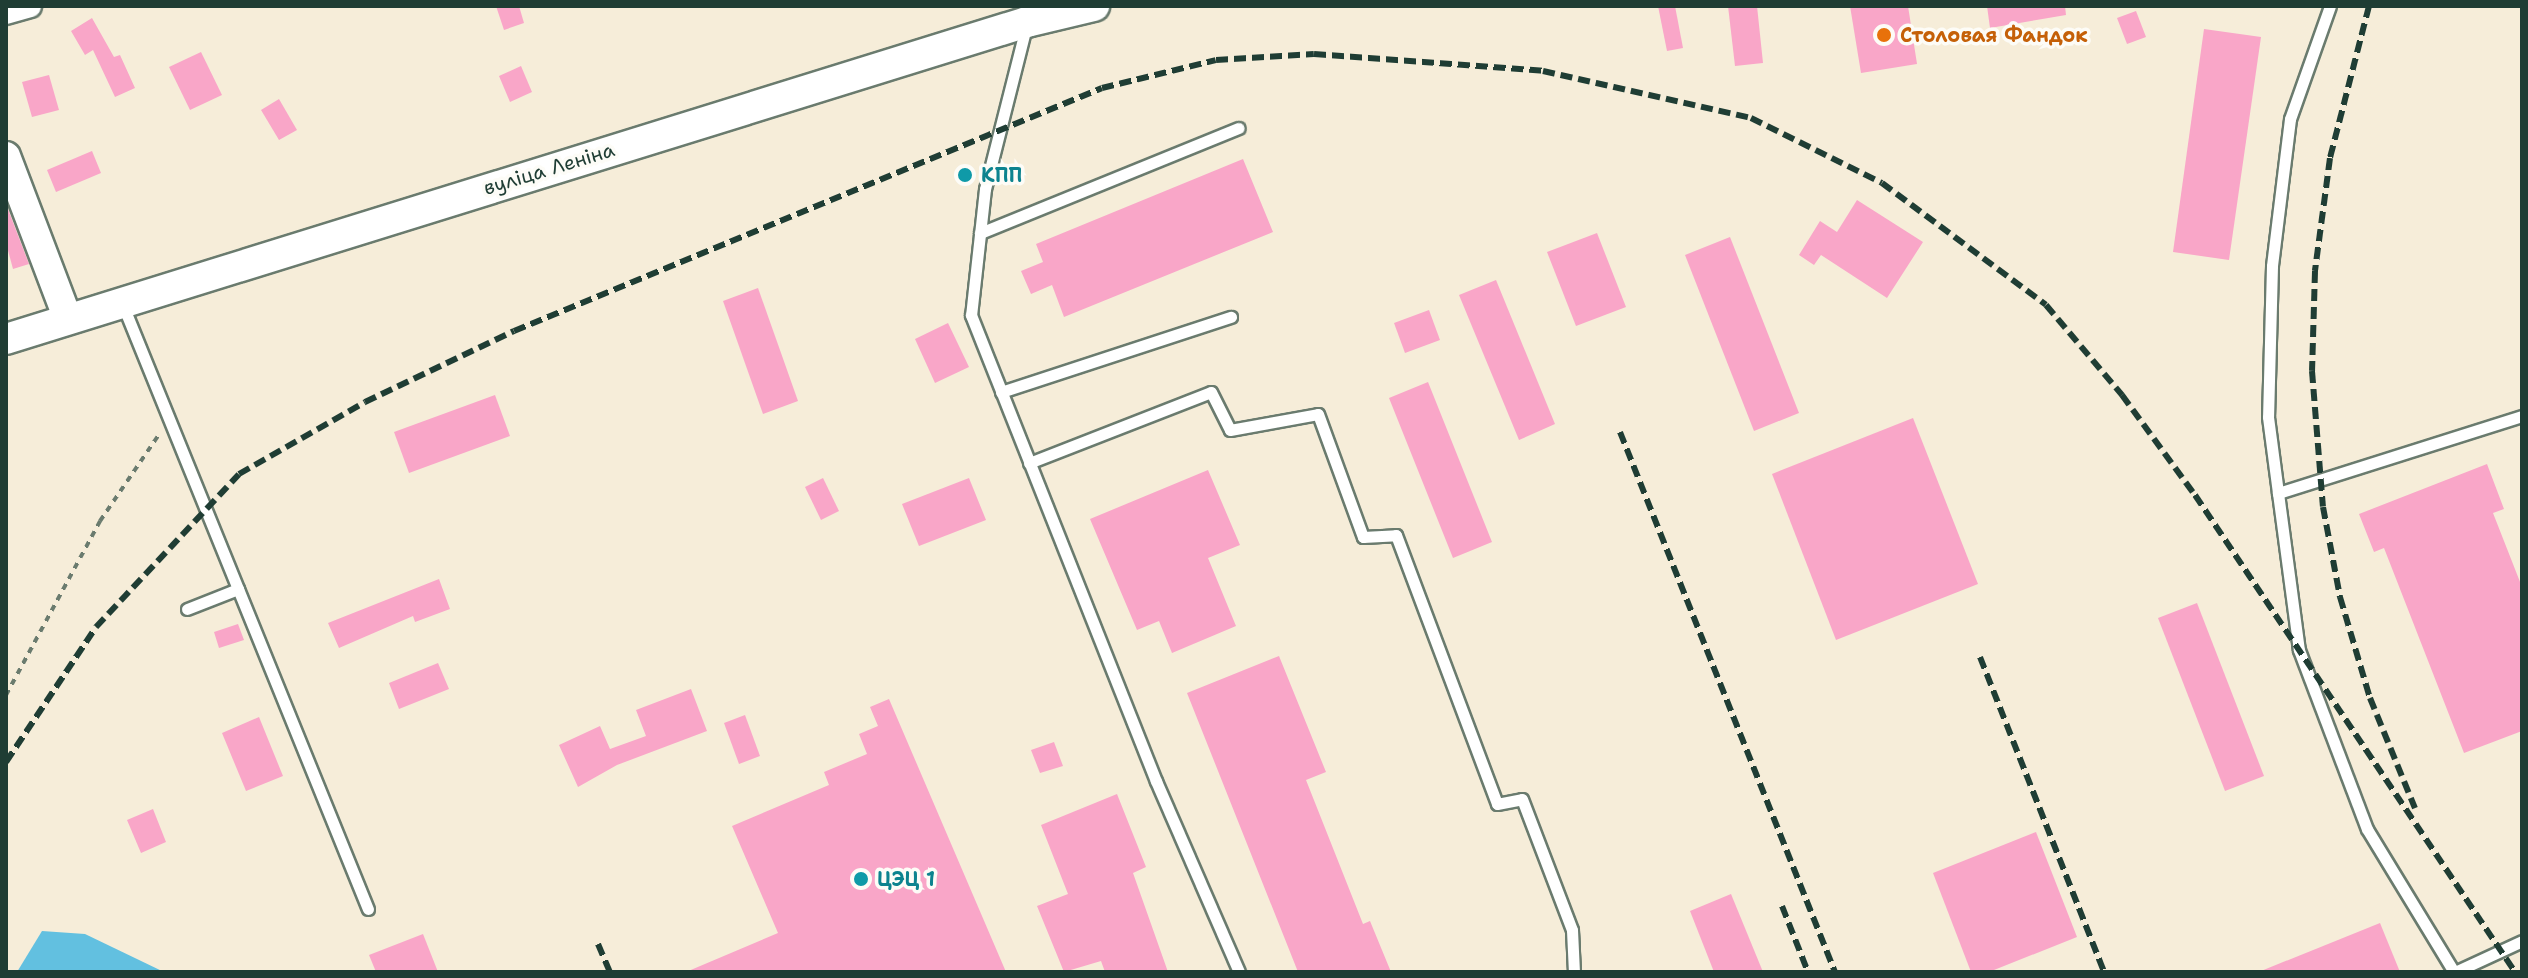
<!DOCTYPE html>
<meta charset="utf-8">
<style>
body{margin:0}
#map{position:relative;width:2528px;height:978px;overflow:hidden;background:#f6edd9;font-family:"Shantell Sans",sans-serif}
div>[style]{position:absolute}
.water>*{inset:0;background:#62c0e0}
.building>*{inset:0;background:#f9a6c8}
.path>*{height:4px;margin-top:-2px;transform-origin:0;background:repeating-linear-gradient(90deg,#6a7b6e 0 6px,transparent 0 12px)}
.roads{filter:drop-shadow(2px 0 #6a7b6e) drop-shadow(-2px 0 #6a7b6e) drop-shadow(0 2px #6a7b6e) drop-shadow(0 -2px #6a7b6e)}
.service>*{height:11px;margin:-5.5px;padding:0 5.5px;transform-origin:5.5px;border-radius:5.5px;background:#fff}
.minor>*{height:22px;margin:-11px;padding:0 11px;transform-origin:11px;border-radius:11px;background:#fff}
.tertiary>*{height:28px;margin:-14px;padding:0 14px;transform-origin:14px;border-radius:14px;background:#fff}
.secondary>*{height:30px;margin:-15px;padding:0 15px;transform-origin:15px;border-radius:15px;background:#fff}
.rail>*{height:6px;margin-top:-3px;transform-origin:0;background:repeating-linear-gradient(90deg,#1f3d34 0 12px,transparent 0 18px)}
.dots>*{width:22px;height:22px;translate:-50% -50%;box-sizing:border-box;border:4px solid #fdfcf7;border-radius:50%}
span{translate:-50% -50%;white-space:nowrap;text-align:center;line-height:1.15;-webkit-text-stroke:7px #fdfcf7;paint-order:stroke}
.food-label{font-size:20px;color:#c56008;font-weight:700}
.left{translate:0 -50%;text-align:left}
.street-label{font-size:20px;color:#1f3d34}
.culture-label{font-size:20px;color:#0d838f;font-weight:700}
.frame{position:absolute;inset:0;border:8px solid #1f3d34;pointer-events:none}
</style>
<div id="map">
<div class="water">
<i style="clip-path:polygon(42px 931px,85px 934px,164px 972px,17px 972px)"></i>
</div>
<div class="building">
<i style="clip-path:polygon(496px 6px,519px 6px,524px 23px,504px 30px)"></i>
<i style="clip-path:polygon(1658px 6px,1675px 6px,1683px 48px,1667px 51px)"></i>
<i style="clip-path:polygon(1728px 6px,1757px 6px,1763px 63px,1735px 66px)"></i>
<i style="clip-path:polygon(1850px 6px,1908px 6px,1917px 64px,1861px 73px)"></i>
<i style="clip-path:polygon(1987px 6px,2065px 6px,2066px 15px,1990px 28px)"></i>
<i style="clip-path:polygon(2136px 11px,2146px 37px,2127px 44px,2117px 18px)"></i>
<i style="clip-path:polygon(92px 18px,114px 57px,120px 55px,135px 88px,115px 97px,93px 50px,85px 55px,71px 31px)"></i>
<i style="clip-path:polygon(2204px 29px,2261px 37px,2229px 260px,2173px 252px)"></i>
<i style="clip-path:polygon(201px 52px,222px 95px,190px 110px,169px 67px)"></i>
<i style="clip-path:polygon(521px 66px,532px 92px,510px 102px,499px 76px)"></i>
<i style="clip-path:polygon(49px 75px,59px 110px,32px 117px,22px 82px)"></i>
<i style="clip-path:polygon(279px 99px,297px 130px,279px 140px,261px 110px)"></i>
<i style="clip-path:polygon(92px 151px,101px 173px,56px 192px,47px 170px)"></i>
<i style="clip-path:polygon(1243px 159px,1273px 232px,1064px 317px,1052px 285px,1031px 294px,1021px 271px,1043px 262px,1036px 244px)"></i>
<i style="clip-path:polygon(1857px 200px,1923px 242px,1887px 298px,1821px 255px,1814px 265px,1799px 255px,1820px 221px,1837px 232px)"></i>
<i style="clip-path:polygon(6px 204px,29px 264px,13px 269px,6px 243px)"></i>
<i style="clip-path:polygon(1597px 233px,1626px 307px,1576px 326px,1547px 252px)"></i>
<i style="clip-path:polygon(1730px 237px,1799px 413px,1754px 431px,1685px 255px)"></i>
<i style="clip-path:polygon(1496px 280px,1555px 424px,1519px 440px,1459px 295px)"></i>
<i style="clip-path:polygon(758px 288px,798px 401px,763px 414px,723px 301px)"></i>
<i style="clip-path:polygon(1429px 310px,1440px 340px,1405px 353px,1394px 323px)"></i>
<i style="clip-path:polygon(948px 323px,969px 367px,935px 383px,915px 339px)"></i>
<i style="clip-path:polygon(1428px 382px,1492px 542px,1453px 558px,1389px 398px)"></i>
<i style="clip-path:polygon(495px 395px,510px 436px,409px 473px,394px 432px)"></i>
<i style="clip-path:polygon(1913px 418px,1978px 584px,1836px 640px,1772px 474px)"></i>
<i style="clip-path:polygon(2487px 464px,2504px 509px,2493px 513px,2522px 587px,2522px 731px,2464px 753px,2384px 548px,2374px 552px,2359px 514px)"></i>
<i style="clip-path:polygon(1208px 470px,1240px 545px,1208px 558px,1236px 626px,1172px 653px,1159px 621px,1137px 630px,1090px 519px)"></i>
<i style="clip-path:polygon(823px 478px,839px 511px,821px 520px,805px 487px)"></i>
<i style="clip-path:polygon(969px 478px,986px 520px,919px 546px,902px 504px)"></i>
<i style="clip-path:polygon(439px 579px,450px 609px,415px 622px,413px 616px,339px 648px,328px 623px)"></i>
<i style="clip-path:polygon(2197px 603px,2264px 776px,2225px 791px,2158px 618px)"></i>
<i style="clip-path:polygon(238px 624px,244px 640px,219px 648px,214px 632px)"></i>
<i style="clip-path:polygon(1279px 656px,1326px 772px,1306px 780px,1363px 924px,1370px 921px,1391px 972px,1298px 972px,1187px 693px)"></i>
<i style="clip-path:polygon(438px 663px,449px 689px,399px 709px,389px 683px)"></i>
<i style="clip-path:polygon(691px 689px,707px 731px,617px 765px,578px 787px,559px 745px,600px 726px,610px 749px,646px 736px,636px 710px)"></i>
<i style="clip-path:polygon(889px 699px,1006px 972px,686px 972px,778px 933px,732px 826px,829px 785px,824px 772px,867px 754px,859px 734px,878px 726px,870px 707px)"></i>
<i style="clip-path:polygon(745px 715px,760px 756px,739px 764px,724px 723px)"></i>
<i style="clip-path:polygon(259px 717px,283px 776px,246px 791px,222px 733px)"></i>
<i style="clip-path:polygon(1054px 742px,1063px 766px,1040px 773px,1031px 750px)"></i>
<i style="clip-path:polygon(1117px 794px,1146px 867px,1133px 873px,1168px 972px,1105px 972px,1101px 961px,1064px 972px,1037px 906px,1068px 894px,1041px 825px)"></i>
<i style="clip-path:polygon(153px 809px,166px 842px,141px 853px,127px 820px)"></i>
<i style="clip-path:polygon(2036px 832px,2077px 937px,1989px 972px,1971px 972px,1933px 873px)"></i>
<i style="clip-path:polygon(1731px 894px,1763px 972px,1714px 972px,1690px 911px)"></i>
<i style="clip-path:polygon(2380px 923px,2400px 972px,2261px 972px,2261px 971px)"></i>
<i style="clip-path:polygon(423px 934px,438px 972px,376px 972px,369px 955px)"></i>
</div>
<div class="path">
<i style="left:6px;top:695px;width:198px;rotate:-61.6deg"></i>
<i style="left:100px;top:521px;width:103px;rotate:-55.7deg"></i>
</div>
<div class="roads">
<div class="service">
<i style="left:2330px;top:6px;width:120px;rotate:109.5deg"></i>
<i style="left:2290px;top:119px;width:148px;rotate:97deg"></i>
<i style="left:2272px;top:266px;width:151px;rotate:91.5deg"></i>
<i style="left:2268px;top:417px;width:77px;rotate:82.5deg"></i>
<i style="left:2278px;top:493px;width:158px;rotate:82.4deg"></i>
<i style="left:2299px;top:650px;width:191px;rotate:69.2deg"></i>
<i style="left:2367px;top:829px;width:167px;rotate:58.7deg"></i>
<i style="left:1026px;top:27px;width:167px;rotate:104.2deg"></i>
<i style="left:985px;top:189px;width:127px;rotate:96.3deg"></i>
<i style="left:971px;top:315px;width:501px;rotate:68.35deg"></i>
<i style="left:1156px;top:781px;width:208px;rotate:66.5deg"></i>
<i style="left:980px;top:233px;width:279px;rotate:-22.1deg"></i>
<i style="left:122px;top:303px;width:654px;rotate:67.91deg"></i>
<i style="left:1001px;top:392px;width:242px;rotate:-18.1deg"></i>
<i style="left:1029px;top:463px;width:195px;rotate:-21.3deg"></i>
<i style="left:1211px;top:392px;width:42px;rotate:63.4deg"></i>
<i style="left:1230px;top:430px;width:89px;rotate:-10.3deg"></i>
<i style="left:1318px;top:414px;width:131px;rotate:69.9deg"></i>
<i style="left:1363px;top:537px;width:33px;rotate:-3deg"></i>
<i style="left:1396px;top:535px;width:287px;rotate:69.4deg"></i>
<i style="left:1497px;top:804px;width:25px;rotate:-11deg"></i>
<i style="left:1522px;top:799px;width:140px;rotate:69.1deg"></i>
<i style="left:1572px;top:930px;width:42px;rotate:87.3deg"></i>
<i style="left:2278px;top:493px;width:256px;rotate:-17.5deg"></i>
<i style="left:187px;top:609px;width:55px;rotate:-21.4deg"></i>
<i style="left:2455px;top:972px;width:74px;rotate:-24.8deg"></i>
</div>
<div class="minor">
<i style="left:6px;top:13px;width:25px;rotate:-16deg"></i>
</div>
<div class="tertiary">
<i style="left:6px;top:156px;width:174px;rotate:69.2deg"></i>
</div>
<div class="secondary">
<i style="left:6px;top:339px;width:1069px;rotate:-17.25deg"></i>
<i style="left:1027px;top:22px;width:69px;rotate:-13.4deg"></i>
</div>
</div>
<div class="rail">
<i style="left:2369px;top:6px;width:157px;rotate:104.4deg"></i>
<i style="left:2330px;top:158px;width:114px;rotate:97.6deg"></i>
<i style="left:2315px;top:271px;width:100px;rotate:91.7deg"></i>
<i style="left:2312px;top:371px;width:136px;rotate:85.4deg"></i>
<i style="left:2323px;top:507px;width:92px;rotate:79.3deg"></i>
<i style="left:2340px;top:597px;width:105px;rotate:73.5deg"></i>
<i style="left:2370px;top:698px;width:119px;rotate:67.8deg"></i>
<i style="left:1620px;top:432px;width:581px;rotate:68.29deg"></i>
<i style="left:1980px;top:657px;width:339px;rotate:68.5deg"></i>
<i style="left:6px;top:762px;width:162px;rotate:-56.3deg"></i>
<i style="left:96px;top:627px;width:209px;rotate:-46.9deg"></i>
<i style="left:239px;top:474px;width:145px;rotate:-29.7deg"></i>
<i style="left:365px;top:402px;width:165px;rotate:-25.5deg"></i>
<i style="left:514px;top:331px;width:636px;rotate:-22.45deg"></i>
<i style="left:1102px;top:88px;width:117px;rotate:-13.8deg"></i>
<i style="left:1216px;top:60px;width:98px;rotate:-3.5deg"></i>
<i style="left:1314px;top:54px;width:230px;rotate:4.2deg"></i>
<i style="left:1543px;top:71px;width:213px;rotate:12.7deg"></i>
<i style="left:1751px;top:118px;width:146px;rotate:26.4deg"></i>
<i style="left:1882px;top:183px;width:204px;rotate:36.6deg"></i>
<i style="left:2046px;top:305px;width:118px;rotate:49.8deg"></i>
<i style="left:2122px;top:395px;width:124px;rotate:53.9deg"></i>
<i style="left:2195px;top:495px;width:574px;rotate:56.14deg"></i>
<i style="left:1782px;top:906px;width:71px;rotate:68.5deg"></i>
<i style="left:598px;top:944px;width:30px;rotate:67deg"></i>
</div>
<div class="dots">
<i style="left:1884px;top:35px;background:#e8710a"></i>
<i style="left:965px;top:175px;background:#0f9aa8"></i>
<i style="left:861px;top:879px;background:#0f9aa8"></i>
</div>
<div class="food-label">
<span class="left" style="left:1900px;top:35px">Столовая Фандок</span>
</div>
<div class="street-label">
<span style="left:549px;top:169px;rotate:-17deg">вуліца Леніна</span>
</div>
<div class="culture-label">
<span class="left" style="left:981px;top:175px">КПП</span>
<span class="left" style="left:877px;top:879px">ЦЭЦ 1</span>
</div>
<div class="frame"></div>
</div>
